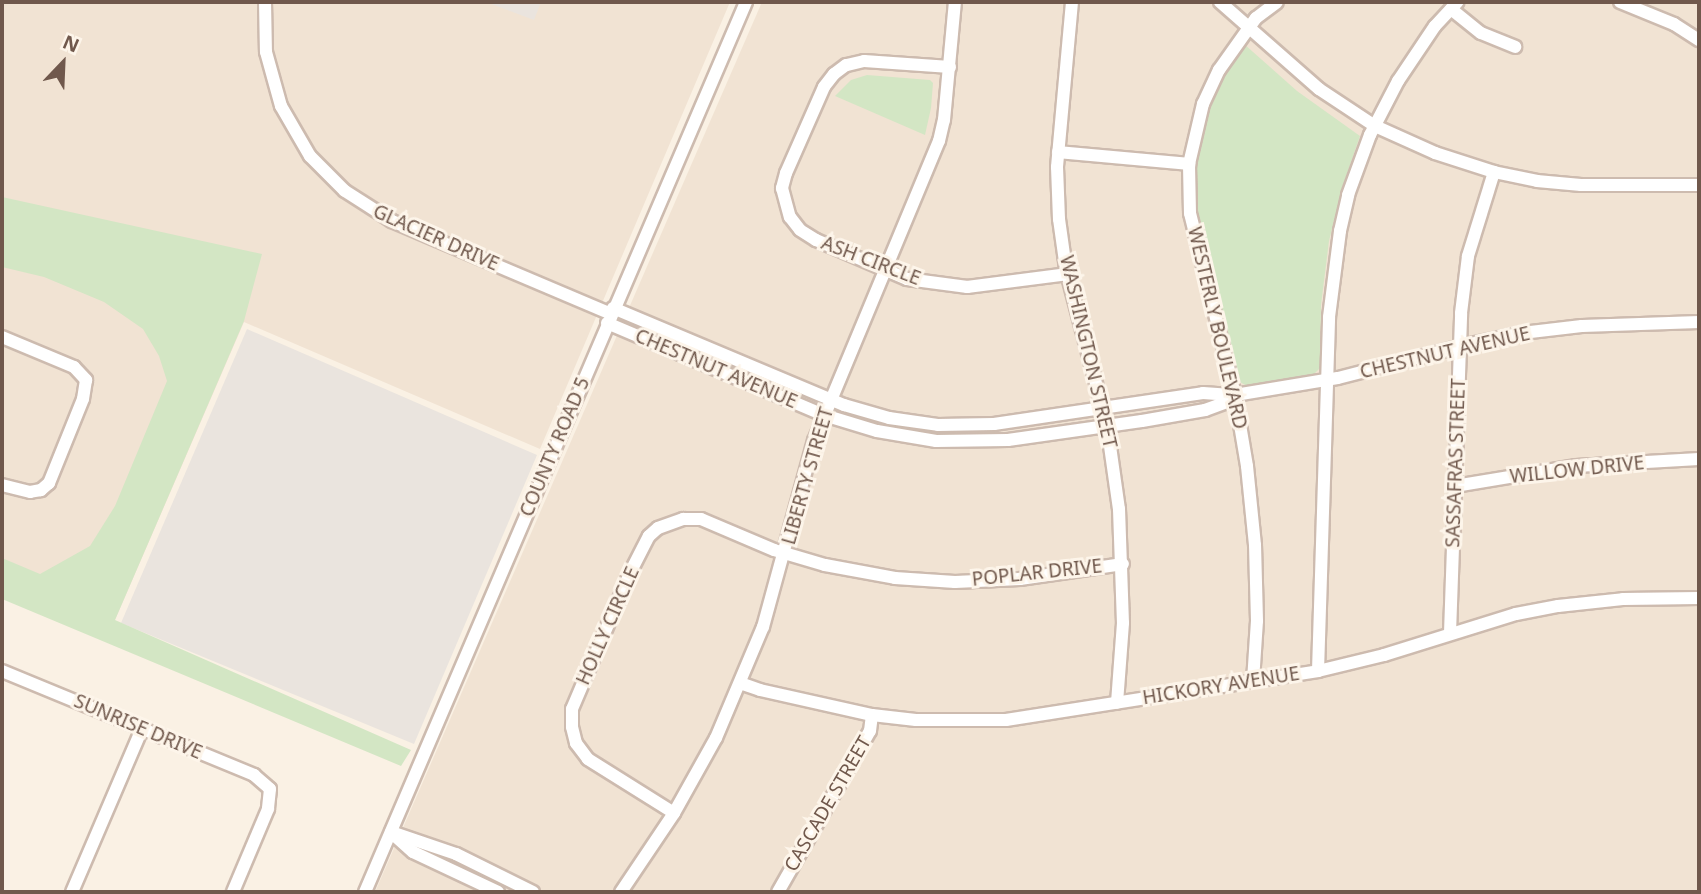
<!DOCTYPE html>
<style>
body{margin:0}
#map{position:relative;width:1701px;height:894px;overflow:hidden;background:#faf1e4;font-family:"Noto Sans",sans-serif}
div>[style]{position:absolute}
.residential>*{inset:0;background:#f1e3d3}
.industrial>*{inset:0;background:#eae4de}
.green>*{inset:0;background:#d3e6c4}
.roads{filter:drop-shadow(2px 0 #cdbbaf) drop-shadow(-2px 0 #cdbbaf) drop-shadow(0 2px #cdbbaf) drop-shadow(0 -2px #cdbbaf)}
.minor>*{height:12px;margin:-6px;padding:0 6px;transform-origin:6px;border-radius:6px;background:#fff}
span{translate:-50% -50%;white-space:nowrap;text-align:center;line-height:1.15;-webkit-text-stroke:6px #fdf5ea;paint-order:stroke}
.street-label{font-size:19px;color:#70584c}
.frame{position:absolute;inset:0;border:4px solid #70584c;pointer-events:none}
.north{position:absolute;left:28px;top:28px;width:70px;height:70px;-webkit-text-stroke:5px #fdf5ea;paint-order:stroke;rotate:23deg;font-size:19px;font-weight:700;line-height:28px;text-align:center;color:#70584c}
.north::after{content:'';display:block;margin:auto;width:24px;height:32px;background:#70584c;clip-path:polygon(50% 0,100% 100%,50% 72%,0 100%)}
</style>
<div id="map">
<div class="residential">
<i style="clip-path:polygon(2px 2px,730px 2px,540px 449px,244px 322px,115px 620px,2px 573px)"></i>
<i style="clip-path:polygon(762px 2px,1699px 2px,1699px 892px,375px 892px)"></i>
</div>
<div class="industrial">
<i style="clip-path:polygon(486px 2px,541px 2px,534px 20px)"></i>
<i style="clip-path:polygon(247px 329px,537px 455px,414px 744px,121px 623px)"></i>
</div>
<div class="green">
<i style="clip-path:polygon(1244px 44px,1297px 91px,1360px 136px,1342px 188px,1329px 241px,1321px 305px,1320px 368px,1313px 375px,1247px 386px,1238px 381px,1202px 240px,1196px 216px,1194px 173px,1207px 110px,1222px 75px)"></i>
<i style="clip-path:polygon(867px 75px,930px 80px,933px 83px,931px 108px,925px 135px,835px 96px,851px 80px)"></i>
<i style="clip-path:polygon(2px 197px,262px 254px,244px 321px,115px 620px,411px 750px,401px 766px,2px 599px,2px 558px,40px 574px,90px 546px,115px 506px,167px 381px,159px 356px,143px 329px,104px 302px,44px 277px,2px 267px)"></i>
</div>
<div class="roads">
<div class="minor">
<i style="left:265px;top:2px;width:50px;rotate:88.9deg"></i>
<i style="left:266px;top:52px;width:56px;rotate:74.5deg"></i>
<i style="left:281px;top:106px;width:58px;rotate:59.9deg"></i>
<i style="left:310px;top:156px;width:49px;rotate:45deg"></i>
<i style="left:345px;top:191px;width:56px;rotate:32.6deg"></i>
<i style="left:392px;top:221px;width:238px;rotate:23deg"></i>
<i style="left:1072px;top:2px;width:166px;rotate:95.2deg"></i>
<i style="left:1057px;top:167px;width:52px;rotate:87.8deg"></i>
<i style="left:1059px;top:219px;width:50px;rotate:82deg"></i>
<i style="left:1066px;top:269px;width:161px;rotate:75.3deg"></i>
<i style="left:1107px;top:425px;width:85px;rotate:81.9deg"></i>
<i style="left:1119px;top:509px;width:114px;rotate:88deg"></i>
<i style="left:1123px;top:623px;width:80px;rotate:94.3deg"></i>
<i style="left:1220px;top:2px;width:132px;rotate:41.3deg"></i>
<i style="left:1319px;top:89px;width:67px;rotate:33.5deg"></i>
<i style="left:1375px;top:126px;width:66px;rotate:24.2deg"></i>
<i style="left:1435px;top:153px;width:62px;rotate:17.9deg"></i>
<i style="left:1494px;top:172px;width:44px;rotate:11.8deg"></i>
<i style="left:1537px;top:181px;width:44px;rotate:5.2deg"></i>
<i style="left:1581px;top:185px;width:118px"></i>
<i style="left:1620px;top:2px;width:58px;rotate:22.2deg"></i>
<i style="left:1674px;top:24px;width:30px;rotate:33deg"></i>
<i style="left:1451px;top:9px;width:38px;rotate:39deg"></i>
<i style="left:1481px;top:33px;width:37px;rotate:22deg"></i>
<i style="left:950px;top:67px;width:86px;rotate:-176deg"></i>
<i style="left:864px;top:61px;width:18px;rotate:167deg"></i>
<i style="left:846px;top:65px;width:15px;rotate:143deg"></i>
<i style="left:834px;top:74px;width:16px;rotate:128deg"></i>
<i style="left:824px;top:87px;width:94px;rotate:113.8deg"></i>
<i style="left:786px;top:173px;width:16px;rotate:105deg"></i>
<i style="left:782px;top:188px;width:30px;rotate:75deg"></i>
<i style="left:790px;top:217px;width:16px;rotate:52deg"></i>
<i style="left:800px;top:230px;width:19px;rotate:32deg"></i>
<i style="left:816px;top:240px;width:99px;rotate:23.2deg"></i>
<i style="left:907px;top:279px;width:61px;rotate:7.6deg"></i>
<i style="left:967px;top:287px;width:102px;rotate:-7.3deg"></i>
<i style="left:1058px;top:152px;width:132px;rotate:5.2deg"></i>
<i style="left:613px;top:308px;width:251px;rotate:22.8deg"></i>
<i style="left:844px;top:405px;width:47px;rotate:16.1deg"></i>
<i style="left:889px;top:418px;width:49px;rotate:8.1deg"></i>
<i style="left:938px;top:425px;width:56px;rotate:-1deg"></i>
<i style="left:994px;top:424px;width:211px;rotate:-8.4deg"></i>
<i style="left:1203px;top:393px;width:32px;rotate:4deg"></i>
<i style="left:1235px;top:395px;width:104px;rotate:-9.4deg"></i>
<i style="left:1338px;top:378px;width:136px;rotate:-14.4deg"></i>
<i style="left:1470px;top:344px;width:53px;rotate:-11.9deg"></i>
<i style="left:1522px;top:333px;width:60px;rotate:-6.7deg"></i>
<i style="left:1582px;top:326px;width:117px;rotate:-2deg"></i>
<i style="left:607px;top:323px;width:236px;rotate:23deg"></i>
<i style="left:824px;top:415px;width:55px;rotate:16.8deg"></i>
<i style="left:877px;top:431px;width:60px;rotate:9.6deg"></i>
<i style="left:936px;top:441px;width:72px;rotate:-0.8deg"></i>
<i style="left:1008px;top:440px;width:135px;rotate:-8.1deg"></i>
<i style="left:1142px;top:421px;width:64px;rotate:-9.9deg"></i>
<i style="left:1205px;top:410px;width:23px;rotate:-20deg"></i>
<i style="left:1227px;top:402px;width:11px;rotate:-41deg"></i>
<i style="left:2px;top:337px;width:78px;rotate:22.6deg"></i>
<i style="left:74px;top:367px;width:18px;rotate:47deg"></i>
<i style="left:86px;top:380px;width:19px;rotate:99deg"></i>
<i style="left:83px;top:399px;width:91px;rotate:112deg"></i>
<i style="left:49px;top:483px;width:11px;rotate:139deg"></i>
<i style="left:41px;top:490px;width:11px;rotate:170deg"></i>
<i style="left:30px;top:492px;width:29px;rotate:-166deg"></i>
<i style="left:1455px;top:486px;width:123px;rotate:-9.4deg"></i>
<i style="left:1576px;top:466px;width:123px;rotate:-3.3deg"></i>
<i style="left:1450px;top:633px;width:320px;rotate:-88deg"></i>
<i style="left:1461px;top:313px;width:57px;rotate:-83deg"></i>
<i style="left:1468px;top:256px;width:88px;rotate:-72.8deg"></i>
<i style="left:2px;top:671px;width:273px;rotate:22.4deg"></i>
<i style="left:254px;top:775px;width:21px;rotate:41deg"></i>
<i style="left:270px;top:789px;width:20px;rotate:96deg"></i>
<i style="left:268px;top:809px;width:90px;rotate:112.9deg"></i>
<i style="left:1318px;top:671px;width:354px;rotate:-88.2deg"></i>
<i style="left:1329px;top:317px;width:87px;rotate:-82.7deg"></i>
<i style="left:1340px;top:231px;width:37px;rotate:-77deg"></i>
<i style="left:1348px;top:195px;width:64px;rotate:-69.9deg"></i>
<i style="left:1370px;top:135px;width:61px;rotate:-62.6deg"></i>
<i style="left:1398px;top:81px;width:66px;rotate:-56.1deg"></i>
<i style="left:1435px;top:26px;width:33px;rotate:-47deg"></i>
<i style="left:1253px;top:681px;width:60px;rotate:-86.2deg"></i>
<i style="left:1257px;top:621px;width:76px;rotate:-91.5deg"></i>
<i style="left:1255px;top:545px;width:79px;rotate:-95.8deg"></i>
<i style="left:1247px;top:466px;width:72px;rotate:-99.6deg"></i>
<i style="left:1235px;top:395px;width:187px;rotate:-103.9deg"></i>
<i style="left:1190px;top:213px;width:49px;rotate:-91.2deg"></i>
<i style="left:1189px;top:164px;width:62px;rotate:-76.9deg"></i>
<i style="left:1203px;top:104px;width:38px;rotate:-65deg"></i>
<i style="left:1219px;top:70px;width:64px;rotate:-54.6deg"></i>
<i style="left:1256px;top:18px;width:26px;rotate:-37deg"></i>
<i style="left:740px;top:683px;width:21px;rotate:19deg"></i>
<i style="left:760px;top:690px;width:115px;rotate:12.6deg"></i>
<i style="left:872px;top:715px;width:44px;rotate:6.5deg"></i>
<i style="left:916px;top:720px;width:90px"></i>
<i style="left:1006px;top:720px;width:316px;rotate:-8.9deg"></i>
<i style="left:1318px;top:671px;width:68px;rotate:-13.6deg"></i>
<i style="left:1384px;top:655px;width:138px;rotate:-17.3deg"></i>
<i style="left:1516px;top:614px;width:43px;rotate:-10.8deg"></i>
<i style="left:1558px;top:606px;width:65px;rotate:-6.1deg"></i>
<i style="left:1623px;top:599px;width:76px;rotate:-0.8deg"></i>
<i style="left:674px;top:813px;width:102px;rotate:-147.9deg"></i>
<i style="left:588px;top:759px;width:20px;rotate:-127deg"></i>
<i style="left:576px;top:743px;width:16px;rotate:-104deg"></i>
<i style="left:572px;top:727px;width:18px;rotate:-90deg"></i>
<i style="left:572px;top:709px;width:28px;rotate:-67deg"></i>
<i style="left:583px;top:683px;width:122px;rotate:-66.8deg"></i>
<i style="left:631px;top:571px;width:39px;rotate:-63deg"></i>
<i style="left:649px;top:536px;width:12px;rotate:-42deg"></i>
<i style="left:658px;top:528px;width:27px;rotate:-20deg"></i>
<i style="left:683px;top:519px;width:18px"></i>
<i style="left:701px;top:519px;width:79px;rotate:23deg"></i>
<i style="left:774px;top:550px;width:53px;rotate:16.4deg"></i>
<i style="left:825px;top:565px;width:71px;rotate:10.5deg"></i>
<i style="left:895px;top:578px;width:60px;rotate:3.8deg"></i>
<i style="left:955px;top:582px;width:65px;rotate:-2.6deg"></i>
<i style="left:1020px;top:579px;width:104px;rotate:-8.3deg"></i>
<i style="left:391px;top:832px;width:69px;rotate:18.7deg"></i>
<i style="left:456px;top:854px;width:86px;rotate:26.3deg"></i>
<i style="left:394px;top:835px;width:25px;rotate:42deg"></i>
<i style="left:413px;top:852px;width:94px;rotate:25.2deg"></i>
<i style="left:72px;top:892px;width:177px;rotate:-66.8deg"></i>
<i style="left:365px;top:892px;width:968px;rotate:-66.82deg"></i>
<i style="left:621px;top:892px;width:95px;rotate:-56.1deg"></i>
<i style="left:674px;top:813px;width:86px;rotate:-60.8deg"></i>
<i style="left:716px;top:738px;width:121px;rotate:-67.1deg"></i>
<i style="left:763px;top:627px;width:193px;rotate:-74.7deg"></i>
<i style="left:814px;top:441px;width:325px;rotate:-67.4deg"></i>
<i style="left:939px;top:141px;width:22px;rotate:-77deg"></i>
<i style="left:944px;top:120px;width:119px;rotate:-84.7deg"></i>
<i style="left:778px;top:892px;width:185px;rotate:-60.3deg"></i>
<i style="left:870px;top:731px;width:16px;rotate:-83deg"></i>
</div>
</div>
<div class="street-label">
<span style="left:436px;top:238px;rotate:24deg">GLACIER DRIVE</span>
<span style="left:871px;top:261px;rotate:21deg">ASH CIRCLE</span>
<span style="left:1217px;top:328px;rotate:77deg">WESTERLY BOULEVARD</span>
<span style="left:1088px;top:352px;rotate:77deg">WASHINGTON STREET</span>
<span style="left:1445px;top:353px;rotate:-13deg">CHESTNUT AVENUE</span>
<span style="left:716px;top:369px;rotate:23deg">CHESTNUT AVENUE</span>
<span style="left:555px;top:447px;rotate:-67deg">COUNTY ROAD 5</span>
<span style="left:1456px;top:463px;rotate:-88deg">SASSAFRAS STREET</span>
<span style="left:1577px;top:470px;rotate:-6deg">WILLOW DRIVE</span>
<span style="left:808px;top:476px;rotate:-74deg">LIBERTY STREET</span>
<span style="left:1037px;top:573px;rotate:-6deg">POPLAR DRIVE</span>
<span style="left:608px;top:626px;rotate:-66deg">HOLLY CIRCLE</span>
<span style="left:1221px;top:686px;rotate:-9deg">HICKORY AVENUE</span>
<span style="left:138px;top:727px;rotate:23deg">SUNRISE DRIVE</span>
<span style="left:828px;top:804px;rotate:-60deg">CASCADE STREET</span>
</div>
<div class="frame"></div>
<div class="north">N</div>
</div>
